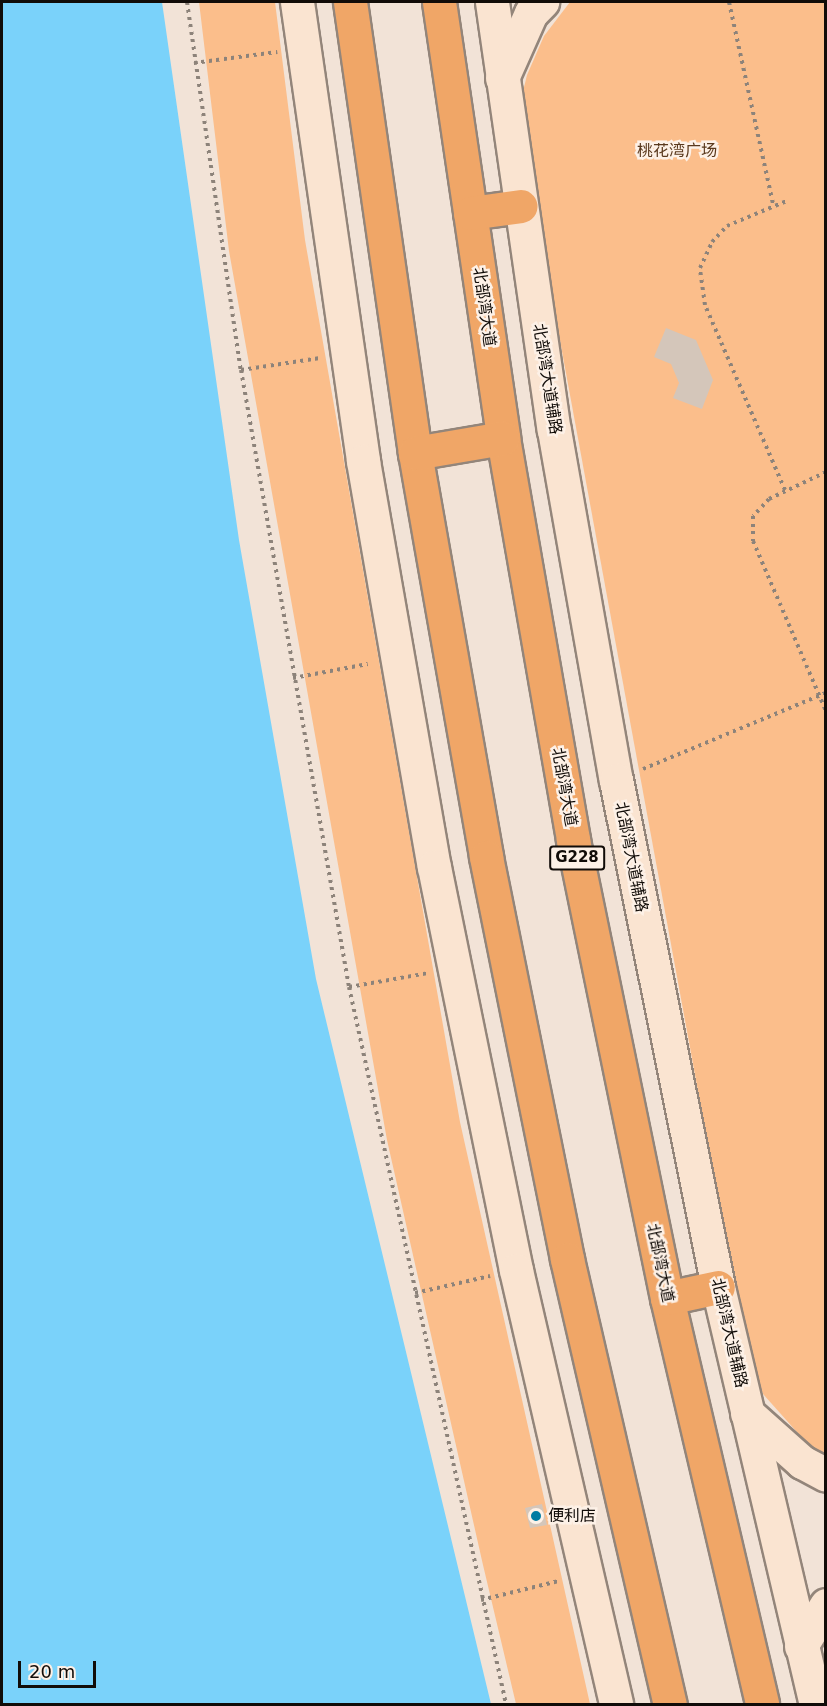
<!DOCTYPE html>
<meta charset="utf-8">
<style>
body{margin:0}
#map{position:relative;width:827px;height:1706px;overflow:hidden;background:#f2e3d7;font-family:"DejaVu Sans","Noto Sans SC",sans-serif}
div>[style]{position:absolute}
.green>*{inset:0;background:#fbbe8b}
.water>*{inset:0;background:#7ad2fa}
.building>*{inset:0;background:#d4c6ba}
.path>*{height:4px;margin-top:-2px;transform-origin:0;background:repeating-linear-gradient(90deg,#8d837a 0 3px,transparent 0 7.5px)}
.roads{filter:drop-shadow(2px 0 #93857a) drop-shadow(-2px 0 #93857a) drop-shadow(0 2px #93857a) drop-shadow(0 -2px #93857a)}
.secondary>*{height:33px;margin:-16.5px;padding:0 16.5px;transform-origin:16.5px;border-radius:16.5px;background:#fae4d1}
.highway>*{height:33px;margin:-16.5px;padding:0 16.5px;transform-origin:16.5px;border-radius:16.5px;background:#f0a667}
.dots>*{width:16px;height:16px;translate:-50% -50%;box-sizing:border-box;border:3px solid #fdf1e7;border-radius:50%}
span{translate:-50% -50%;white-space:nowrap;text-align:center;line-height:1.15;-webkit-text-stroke:5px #fdf1e7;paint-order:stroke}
.shield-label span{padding:2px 4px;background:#fdf1e7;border:2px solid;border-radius:4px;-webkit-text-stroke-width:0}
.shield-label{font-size:15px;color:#110c08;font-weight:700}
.park-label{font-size:16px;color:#5a391d}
.street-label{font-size:16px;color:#110c08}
.poi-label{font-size:16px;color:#110c08}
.left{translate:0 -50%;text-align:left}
.frame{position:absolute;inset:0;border:3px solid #110c08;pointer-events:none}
.scale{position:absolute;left:18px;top:1661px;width:78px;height:27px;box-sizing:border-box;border:3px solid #110c08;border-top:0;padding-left:8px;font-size:18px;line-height:21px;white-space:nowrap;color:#110c08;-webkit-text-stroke:4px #fdf1e7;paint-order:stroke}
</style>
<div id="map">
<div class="green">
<i style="clip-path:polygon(199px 2px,275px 2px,305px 240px,460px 1122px,590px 1704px,516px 1704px,483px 1565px,387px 1140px,229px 251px)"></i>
<i style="clip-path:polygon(570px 2px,825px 2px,825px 1456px,813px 1450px,763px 1394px,746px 1352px,518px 112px,527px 75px,544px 36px)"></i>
</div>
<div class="water">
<i style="clip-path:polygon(2px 2px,162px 2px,239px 540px,316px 979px,491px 1704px,2px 1704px)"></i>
</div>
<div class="building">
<i style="clip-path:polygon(666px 328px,696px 340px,713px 380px,702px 409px,673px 398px,679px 383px,671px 364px,654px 357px)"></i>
<i style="clip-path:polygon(542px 1504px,547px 1525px,530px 1528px,525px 1508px)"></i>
</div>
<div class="path">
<i style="left:187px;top:2px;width:372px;rotate:81.7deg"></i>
<i style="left:241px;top:370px;width:626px;rotate:80.07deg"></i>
<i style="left:349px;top:987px;width:734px;rotate:77.65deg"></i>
<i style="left:729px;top:2px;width:207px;rotate:77.7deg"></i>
<i style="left:194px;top:63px;width:84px;rotate:-7.5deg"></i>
<i style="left:241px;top:370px;width:80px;rotate:-8.6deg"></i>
<i style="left:826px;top:472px;width:63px;rotate:154.7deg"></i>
<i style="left:769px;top:499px;width:23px;rotate:133deg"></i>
<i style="left:753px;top:516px;width:25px;rotate:90deg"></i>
<i style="left:753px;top:541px;width:185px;rotate:66.8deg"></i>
<i style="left:785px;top:490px;width:202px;rotate:-113.4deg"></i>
<i style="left:705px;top:305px;width:37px;rotate:-98deg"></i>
<i style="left:700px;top:268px;width:29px;rotate:-65deg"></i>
<i style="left:712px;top:242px;width:22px;rotate:-47deg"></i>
<i style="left:727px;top:226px;width:67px;rotate:-22.8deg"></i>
<i style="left:293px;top:678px;width:76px;rotate:-10.6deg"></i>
<i style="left:643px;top:769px;width:198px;rotate:-22.6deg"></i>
<i style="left:349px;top:987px;width:80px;rotate:-10deg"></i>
<i style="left:415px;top:1293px;width:77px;rotate:-12.8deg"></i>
<i style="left:481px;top:1600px;width:80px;rotate:-13.7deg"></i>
</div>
<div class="roads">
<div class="secondary">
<i style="left:297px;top:2px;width:464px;rotate:81.8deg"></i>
<i style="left:363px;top:461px;width:412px;rotate:80.1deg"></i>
<i style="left:434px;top:867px;width:411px;rotate:78.5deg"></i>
<i style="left:516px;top:1270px;width:445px;rotate:77deg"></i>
<i style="left:492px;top:2px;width:432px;rotate:81.8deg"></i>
<i style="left:554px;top:430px;width:355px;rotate:80deg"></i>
<i style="left:616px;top:780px;width:517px;rotate:78.62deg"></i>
<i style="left:718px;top:1287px;width:428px;rotate:76.8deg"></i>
<i style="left:502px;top:78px;width:71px;rotate:-66deg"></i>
<i style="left:531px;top:13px;width:16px;rotate:-45deg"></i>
<i style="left:747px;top:1413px;width:74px;rotate:41.7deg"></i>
<i style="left:802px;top:1462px;width:27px;rotate:28deg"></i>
<i style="left:801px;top:1646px;width:48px;rotate:-58.6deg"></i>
</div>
<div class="highway">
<i style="left:350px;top:2px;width:456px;rotate:81.8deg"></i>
<i style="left:415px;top:453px;width:410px;rotate:80deg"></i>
<i style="left:486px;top:857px;width:410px;rotate:78.6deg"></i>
<i style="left:567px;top:1259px;width:457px;rotate:77deg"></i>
<i style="left:439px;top:2px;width:441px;rotate:81.6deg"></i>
<i style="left:503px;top:438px;width:408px;rotate:80.1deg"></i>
<i style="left:573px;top:840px;width:468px;rotate:78.4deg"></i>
<i style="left:667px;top:1298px;width:417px;rotate:76.8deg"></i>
<i style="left:470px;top:213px;width:51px;rotate:-7.8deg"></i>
<i style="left:415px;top:453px;width:89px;rotate:-9.7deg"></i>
<i style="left:667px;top:1298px;width:52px;rotate:-12.2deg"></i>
</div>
</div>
<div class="dots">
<i style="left:536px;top:1516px;background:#007ba2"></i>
</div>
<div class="shield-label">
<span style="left:577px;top:858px">G228</span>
</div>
<div class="park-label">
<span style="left:677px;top:151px">桃花湾广场</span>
</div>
<div class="street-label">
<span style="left:484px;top:307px;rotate:82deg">北部湾大道</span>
<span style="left:547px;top:379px;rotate:81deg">北部湾大道辅路</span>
<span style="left:564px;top:787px;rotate:80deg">北部湾大道</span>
<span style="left:631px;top:857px;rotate:79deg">北部湾大道辅路</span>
<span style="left:660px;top:1263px;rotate:78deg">北部湾大道</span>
<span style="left:729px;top:1333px;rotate:77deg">北部湾大道辅路</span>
</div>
<div class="poi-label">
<span class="left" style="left:548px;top:1516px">便利店</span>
</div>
<div class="frame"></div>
<div class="scale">20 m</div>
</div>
